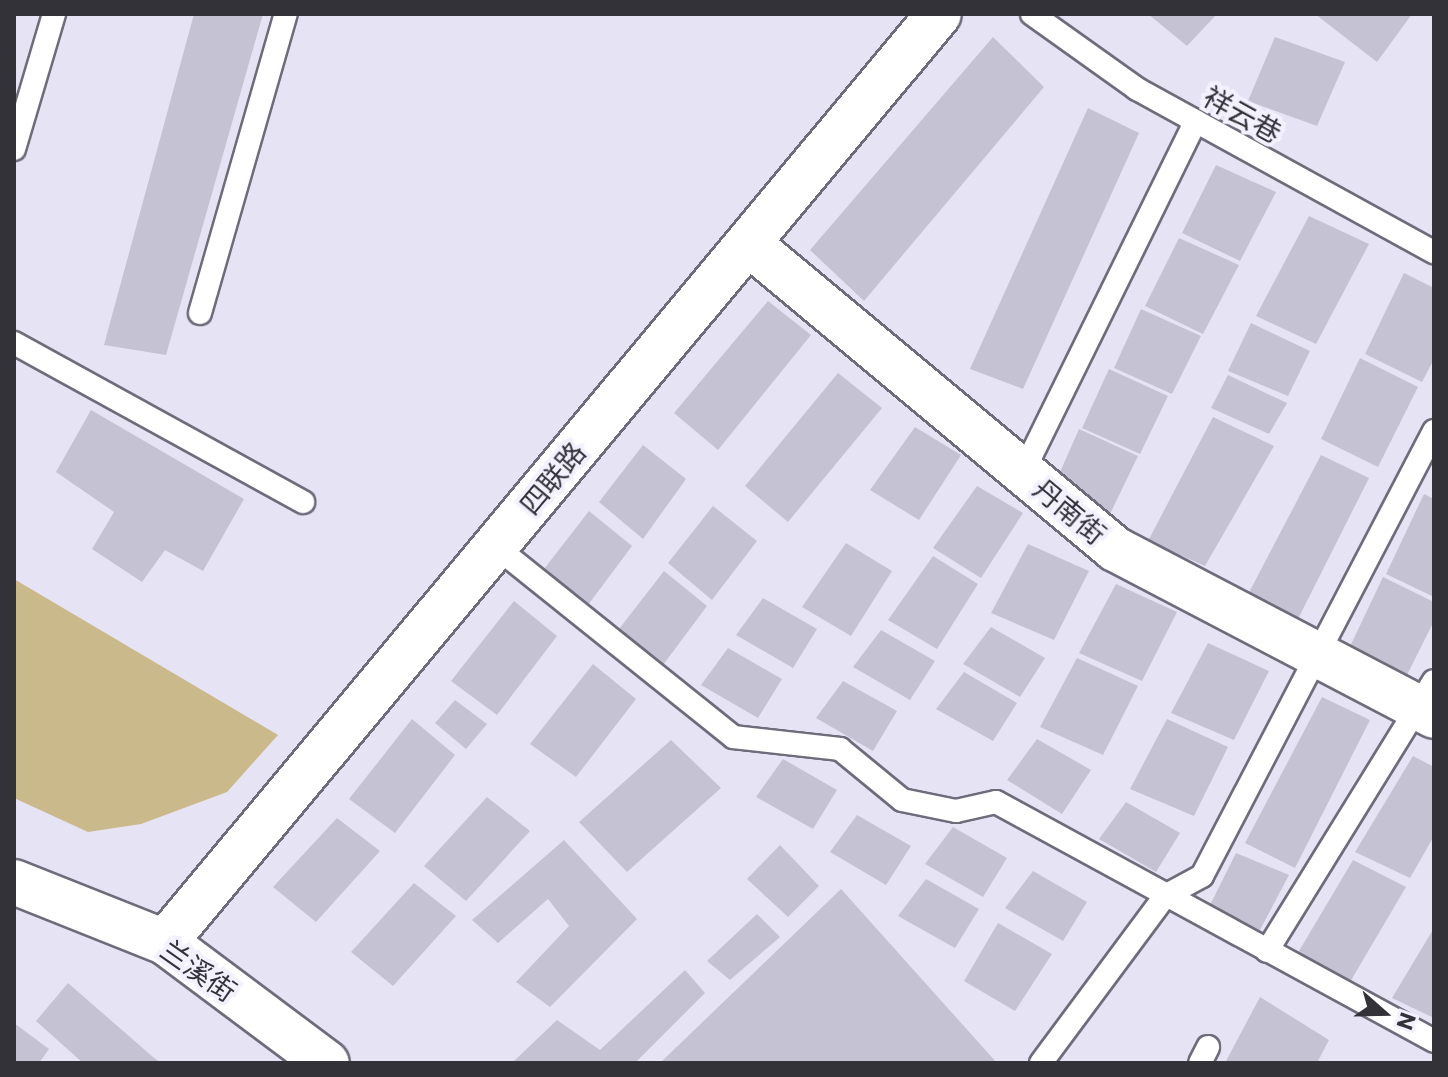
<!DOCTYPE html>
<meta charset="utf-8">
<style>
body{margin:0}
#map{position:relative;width:1448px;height:1077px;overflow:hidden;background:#e6e3f5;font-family:Commissioner,"Noto Sans SC",sans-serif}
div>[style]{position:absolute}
.green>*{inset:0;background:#cab98b}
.building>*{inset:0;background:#c5c3d3}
.roads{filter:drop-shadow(2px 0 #6e6c7b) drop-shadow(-2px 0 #6e6c7b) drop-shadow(0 2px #6e6c7b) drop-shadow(0 -2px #6e6c7b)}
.lane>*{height:22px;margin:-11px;padding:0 11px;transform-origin:11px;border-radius:11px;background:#fff}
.street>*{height:44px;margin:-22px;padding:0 22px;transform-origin:22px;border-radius:22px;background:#fff}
.secondary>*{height:44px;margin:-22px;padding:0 22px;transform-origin:22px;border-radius:22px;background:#fff}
span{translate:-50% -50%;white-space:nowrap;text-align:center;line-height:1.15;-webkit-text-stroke:8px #f3f1ff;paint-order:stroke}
.street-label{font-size:28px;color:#333239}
.frame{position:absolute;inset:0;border:16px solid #333239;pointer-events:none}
.north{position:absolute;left:1344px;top:973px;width:80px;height:80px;-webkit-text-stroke:6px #f3f1ff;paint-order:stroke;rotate:110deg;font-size:22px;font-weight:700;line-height:32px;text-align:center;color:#333239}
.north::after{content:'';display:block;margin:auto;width:28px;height:36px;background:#333239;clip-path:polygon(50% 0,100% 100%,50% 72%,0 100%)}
</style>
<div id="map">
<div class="green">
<i style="clip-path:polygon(14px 579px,278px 735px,227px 792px,141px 824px,88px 832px,14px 798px)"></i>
</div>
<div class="building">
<i style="clip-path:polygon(194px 14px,263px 14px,166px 355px,104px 345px)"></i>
<i style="clip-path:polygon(1148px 14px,1217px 14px,1187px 46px)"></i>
<i style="clip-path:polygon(1315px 14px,1412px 14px,1377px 62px)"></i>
<i style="clip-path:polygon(993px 37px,1044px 87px,864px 301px,810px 250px)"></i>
<i style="clip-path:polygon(1275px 37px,1345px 62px,1317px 126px,1248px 101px)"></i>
<i style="clip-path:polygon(1088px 108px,1139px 133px,1023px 389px,970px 369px)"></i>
<i style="clip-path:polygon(1216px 165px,1276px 192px,1240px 261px,1182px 233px)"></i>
<i style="clip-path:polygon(1309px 216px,1369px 244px,1316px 344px,1256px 316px)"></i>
<i style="clip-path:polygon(1179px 238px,1239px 265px,1203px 334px,1145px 306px)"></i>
<i style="clip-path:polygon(1404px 273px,1434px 288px,1434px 359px,1422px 382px,1365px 354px)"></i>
<i style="clip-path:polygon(768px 301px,811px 335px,718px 450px,674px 413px)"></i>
<i style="clip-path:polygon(1141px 309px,1201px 336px,1172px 394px,1114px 368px)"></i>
<i style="clip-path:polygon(1251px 323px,1310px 351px,1288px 396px,1228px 371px)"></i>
<i style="clip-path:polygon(1360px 358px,1418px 387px,1378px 467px,1321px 439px)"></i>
<i style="clip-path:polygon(1109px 369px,1168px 396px,1140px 454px,1082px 428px)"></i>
<i style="clip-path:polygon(838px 373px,882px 408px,788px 522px,745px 486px)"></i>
<i style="clip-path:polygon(1228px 375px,1287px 403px,1269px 434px,1211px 408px)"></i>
<i style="clip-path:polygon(91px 410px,244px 499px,203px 571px,165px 550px,142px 582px,92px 549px,114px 512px,56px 472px)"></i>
<i style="clip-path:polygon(1213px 417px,1274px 446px,1205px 566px,1148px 541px)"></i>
<i style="clip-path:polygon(915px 427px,961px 455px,919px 520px,870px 490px)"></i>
<i style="clip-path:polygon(1079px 429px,1138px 456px,1110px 514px,1053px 488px)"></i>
<i style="clip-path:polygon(643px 445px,686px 479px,643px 539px,599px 502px)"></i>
<i style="clip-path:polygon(1321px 455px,1369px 478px,1294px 627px,1244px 602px)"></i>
<i style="clip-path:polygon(977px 486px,1023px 513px,981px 578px,933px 548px)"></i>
<i style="clip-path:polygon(1424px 494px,1434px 499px,1434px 597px,1386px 574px)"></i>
<i style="clip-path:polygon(713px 506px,757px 541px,712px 600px,668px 563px)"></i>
<i style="clip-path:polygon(589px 511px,632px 546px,588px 605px,544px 569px)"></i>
<i style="clip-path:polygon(846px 543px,892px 571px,851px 636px,802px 607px)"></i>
<i style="clip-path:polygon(1028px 544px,1089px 571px,1054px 640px,991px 613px)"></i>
<i style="clip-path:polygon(933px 556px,978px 584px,937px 649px,888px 620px)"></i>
<i style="clip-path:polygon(664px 571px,707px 606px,663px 665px,619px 629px)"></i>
<i style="clip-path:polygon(1383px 577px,1434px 602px,1434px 621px,1402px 685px,1345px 657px)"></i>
<i style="clip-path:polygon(1116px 584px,1177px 612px,1142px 681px,1079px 653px)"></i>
<i style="clip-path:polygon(763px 598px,817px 629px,793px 668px,736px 635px)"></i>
<i style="clip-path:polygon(514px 601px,557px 636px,497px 715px,451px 681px)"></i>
<i style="clip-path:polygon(991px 627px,1045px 658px,1020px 697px,963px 664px)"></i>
<i style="clip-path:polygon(881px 630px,935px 661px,910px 700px,853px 667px)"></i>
<i style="clip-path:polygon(1208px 643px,1269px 671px,1234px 740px,1171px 713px)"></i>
<i style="clip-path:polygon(728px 648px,782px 679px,758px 718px,701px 685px)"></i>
<i style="clip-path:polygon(1077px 658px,1138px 686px,1103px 755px,1040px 727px)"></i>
<i style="clip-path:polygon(593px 664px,636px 699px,576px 777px,530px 744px)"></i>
<i style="clip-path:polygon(964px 672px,1017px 703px,993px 741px,936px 709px)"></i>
<i style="clip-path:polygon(843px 681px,897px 711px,873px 751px,816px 718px)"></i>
<i style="clip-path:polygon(1322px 697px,1370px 720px,1295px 868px,1245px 843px)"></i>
<i style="clip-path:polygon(455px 700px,487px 724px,466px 749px,435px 723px)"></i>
<i style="clip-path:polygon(412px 719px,455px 755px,395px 833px,349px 799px)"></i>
<i style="clip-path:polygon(1167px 719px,1228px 747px,1194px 816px,1130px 789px)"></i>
<i style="clip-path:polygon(1037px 739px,1091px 770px,1062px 814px,1007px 780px)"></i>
<i style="clip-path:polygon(671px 740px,721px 788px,627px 872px,579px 822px)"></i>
<i style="clip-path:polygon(1413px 756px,1434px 767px,1434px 836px,1410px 878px,1355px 852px)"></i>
<i style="clip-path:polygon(783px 759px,837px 790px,813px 829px,756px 797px)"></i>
<i style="clip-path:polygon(487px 797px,530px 831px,466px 901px,424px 866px)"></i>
<i style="clip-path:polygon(1126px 802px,1180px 833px,1156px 872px,1099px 839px)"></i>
<i style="clip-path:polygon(857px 815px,911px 846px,886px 885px,830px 852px)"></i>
<i style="clip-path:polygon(337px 818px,380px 851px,316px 922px,273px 887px)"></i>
<i style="clip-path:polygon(953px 827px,1007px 858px,983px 897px,925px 864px)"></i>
<i style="clip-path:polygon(564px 840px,637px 919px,550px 1007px,516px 982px,569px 926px,548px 899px,498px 943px,472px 920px)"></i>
<i style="clip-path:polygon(780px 845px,819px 886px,788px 917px,747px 879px)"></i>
<i style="clip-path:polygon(1236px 853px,1289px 875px,1260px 930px,1208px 909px)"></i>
<i style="clip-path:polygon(1353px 860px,1406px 887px,1350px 982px,1296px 956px)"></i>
<i style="clip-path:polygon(1033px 871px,1087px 902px,1063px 941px,1005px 908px)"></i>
<i style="clip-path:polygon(926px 879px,979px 909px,955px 948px,898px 916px)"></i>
<i style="clip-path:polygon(414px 883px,456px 916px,393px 986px,351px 952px)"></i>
<i style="clip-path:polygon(841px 889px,997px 1063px,660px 1063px)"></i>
<i style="clip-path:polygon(757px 914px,780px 937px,730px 980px,707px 961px)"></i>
<i style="clip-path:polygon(998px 923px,1052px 954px,1015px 1011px,964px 981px)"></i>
<i style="clip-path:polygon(1434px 928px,1434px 1018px,1392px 998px)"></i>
<i style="clip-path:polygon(685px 970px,705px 993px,635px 1063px,514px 1061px,557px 1020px,600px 1050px)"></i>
<i style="clip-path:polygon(68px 983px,153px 1057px,161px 1063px,83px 1063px,36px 1021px)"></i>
<i style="clip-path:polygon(1260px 997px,1329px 1040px,1317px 1063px,1225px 1063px)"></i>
<i style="clip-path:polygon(14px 1023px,49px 1049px,39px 1063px,14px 1063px)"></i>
</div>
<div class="roads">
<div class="lane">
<i style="left:1032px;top:14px;width:129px;rotate:35.5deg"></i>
<i style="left:1137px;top:89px;width:339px;rotate:28.8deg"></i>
<i style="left:14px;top:149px;width:141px;rotate:-73.5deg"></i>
<i style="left:200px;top:313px;width:311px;rotate:-74deg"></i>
<i style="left:14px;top:343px;width:330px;rotate:28.8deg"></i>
<i style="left:1023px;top:472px;width:391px;rotate:-63.8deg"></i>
<i style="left:495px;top:546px;width:305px;rotate:38.7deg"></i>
<i style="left:733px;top:737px;width:108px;rotate:6.4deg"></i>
<i style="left:840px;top:749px;width:80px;rotate:39.4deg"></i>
<i style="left:902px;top:800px;width:55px;rotate:11.5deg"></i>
<i style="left:956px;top:811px;width:41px;rotate:-12.7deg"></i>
<i style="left:996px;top:802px;width:499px;rotate:28.6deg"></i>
<i style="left:1267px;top:951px;width:317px;rotate:-58.3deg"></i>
<i style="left:1041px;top:1063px;width:208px;rotate:-53.4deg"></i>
<i style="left:1165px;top:896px;width:42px;rotate:-28.4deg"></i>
<i style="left:1202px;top:876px;width:502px;rotate:-62.46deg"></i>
<i style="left:1200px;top:1063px;width:18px;rotate:-63deg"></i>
</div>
<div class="street">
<i style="left:748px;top:243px;width:478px;rotate:39.8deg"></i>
<i style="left:1115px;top:549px;width:360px;rotate:27.6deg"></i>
<i style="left:165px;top:942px;width:1208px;rotate:-50.17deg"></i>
</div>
<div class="secondary">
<i style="left:14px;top:882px;width:162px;rotate:21.7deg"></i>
<i style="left:165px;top:942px;width:202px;rotate:36.8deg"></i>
</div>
</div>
<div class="street-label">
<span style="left:1243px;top:114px;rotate:29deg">祥云巷</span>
<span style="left:552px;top:478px;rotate:-50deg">四联路</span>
<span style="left:1070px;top:511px;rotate:40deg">丹南街</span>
<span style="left:199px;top:970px;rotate:35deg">兰溪街</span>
</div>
<div class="frame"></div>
<div class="north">N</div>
</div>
